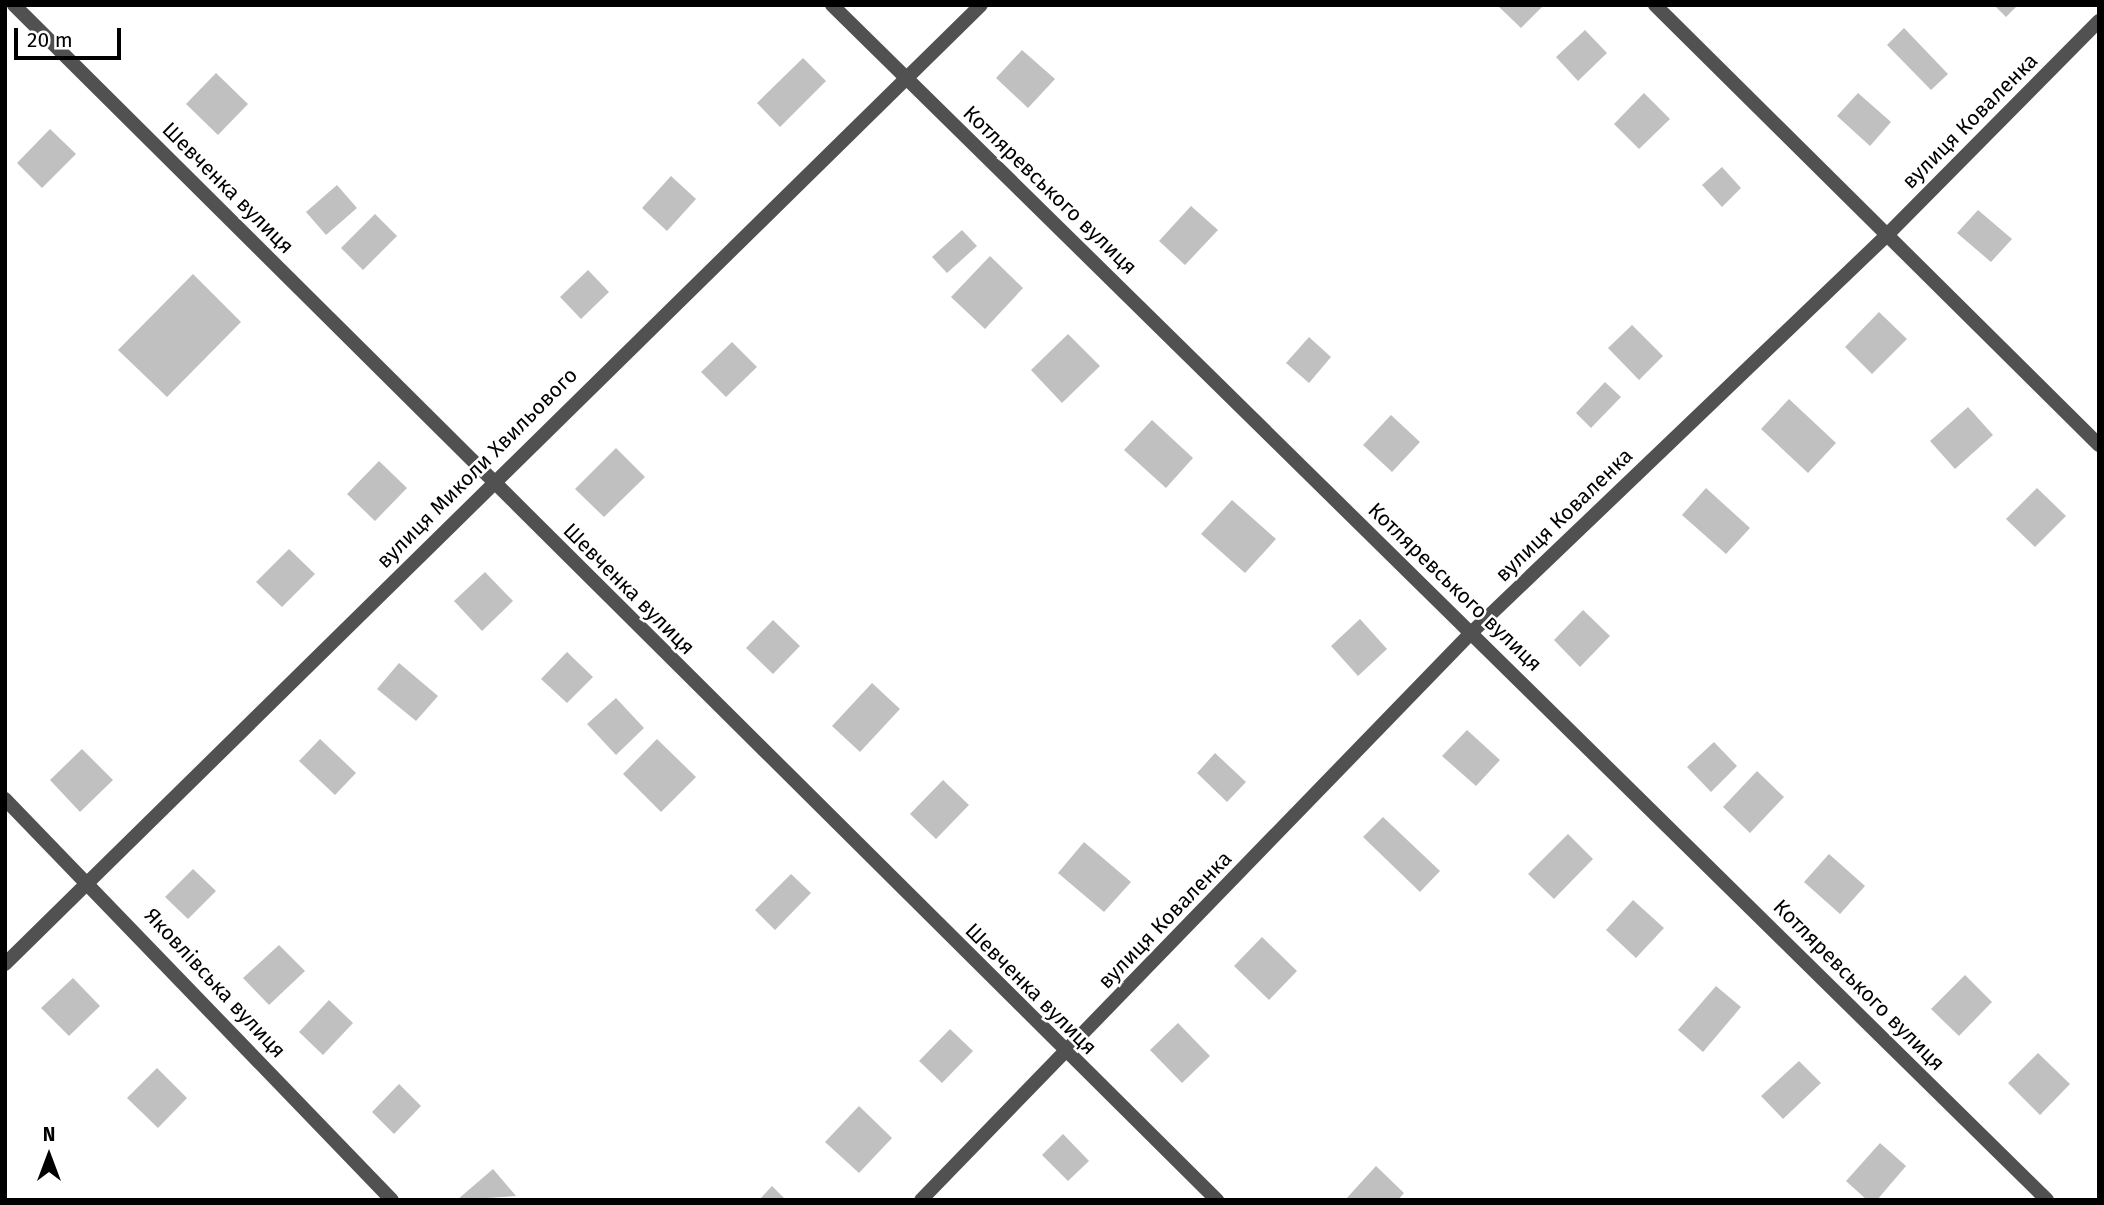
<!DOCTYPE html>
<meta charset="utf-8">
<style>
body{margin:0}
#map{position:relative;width:2104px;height:1205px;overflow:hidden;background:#fff;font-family:"Fira Sans",sans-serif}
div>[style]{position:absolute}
.building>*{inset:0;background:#c0c0c0}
.minor>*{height:14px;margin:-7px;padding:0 7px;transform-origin:7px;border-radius:7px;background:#515151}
span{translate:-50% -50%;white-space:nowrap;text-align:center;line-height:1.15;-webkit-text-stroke:5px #fff;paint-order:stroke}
.street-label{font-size:21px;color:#000}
.frame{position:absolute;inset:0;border:7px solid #000;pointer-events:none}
.north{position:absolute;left:14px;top:1121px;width:70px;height:70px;-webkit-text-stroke:5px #fff;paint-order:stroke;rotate:0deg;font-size:19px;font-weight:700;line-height:28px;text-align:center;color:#000}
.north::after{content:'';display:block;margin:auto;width:24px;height:32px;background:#000;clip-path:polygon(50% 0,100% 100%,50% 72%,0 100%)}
.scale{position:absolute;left:14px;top:28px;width:107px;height:32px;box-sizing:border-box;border:4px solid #000;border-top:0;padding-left:9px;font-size:21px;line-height:24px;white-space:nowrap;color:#000;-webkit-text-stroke:5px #fff;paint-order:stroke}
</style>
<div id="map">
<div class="building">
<i style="clip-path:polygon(1497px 5px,1544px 5px,1521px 28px)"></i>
<i style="clip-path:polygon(1994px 5px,2018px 5px,2006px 17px)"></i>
<i style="clip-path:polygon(1904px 28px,1948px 74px,1931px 90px,1887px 45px)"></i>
<i style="clip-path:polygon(1585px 30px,1607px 53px,1578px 81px,1556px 57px)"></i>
<i style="clip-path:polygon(1022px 50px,1055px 79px,1028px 108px,996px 78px)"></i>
<i style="clip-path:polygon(803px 58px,826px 81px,780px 127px,757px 103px)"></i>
<i style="clip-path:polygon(216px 73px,248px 104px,218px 135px,186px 104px)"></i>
<i style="clip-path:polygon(1644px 93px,1670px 119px,1639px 149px,1614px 124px)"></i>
<i style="clip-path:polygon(1858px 93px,1891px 122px,1870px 146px,1837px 116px)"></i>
<i style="clip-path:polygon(50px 129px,76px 154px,42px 188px,17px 163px)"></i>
<i style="clip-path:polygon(1722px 167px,1741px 188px,1722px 207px,1702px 185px)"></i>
<i style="clip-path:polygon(671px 176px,696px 199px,667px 231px,642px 208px)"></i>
<i style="clip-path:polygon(337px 185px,357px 208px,326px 235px,306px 212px)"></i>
<i style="clip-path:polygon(1191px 206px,1218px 230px,1185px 265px,1159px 241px)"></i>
<i style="clip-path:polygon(1978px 210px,2012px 239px,1991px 262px,1957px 233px)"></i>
<i style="clip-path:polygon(375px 214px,397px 236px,363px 270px,341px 248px)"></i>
<i style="clip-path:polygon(962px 230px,977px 246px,947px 273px,932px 257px)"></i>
<i style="clip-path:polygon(990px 256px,1023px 288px,985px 329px,951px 297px)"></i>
<i style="clip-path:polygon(588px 270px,609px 292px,581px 319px,560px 297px)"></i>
<i style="clip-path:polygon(193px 274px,241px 322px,167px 397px,118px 350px)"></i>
<i style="clip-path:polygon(1879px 312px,1907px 339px,1872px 374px,1845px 347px)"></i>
<i style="clip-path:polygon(1632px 325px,1663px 356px,1639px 380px,1608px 348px)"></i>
<i style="clip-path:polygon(1068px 334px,1100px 366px,1062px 403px,1031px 370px)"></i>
<i style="clip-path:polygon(1309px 337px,1331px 357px,1309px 383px,1286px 363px)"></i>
<i style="clip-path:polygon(732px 342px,757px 367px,726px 397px,701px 372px)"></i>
<i style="clip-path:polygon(1605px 382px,1621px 397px,1591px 428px,1576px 413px)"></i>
<i style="clip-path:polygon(1789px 399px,1836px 443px,1808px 473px,1761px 429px)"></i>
<i style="clip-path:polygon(1968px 407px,1993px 435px,1955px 469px,1930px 441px)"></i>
<i style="clip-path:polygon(1391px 415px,1420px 442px,1392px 472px,1363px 445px)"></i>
<i style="clip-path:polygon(1152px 420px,1193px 458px,1166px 488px,1124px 450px)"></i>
<i style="clip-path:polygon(616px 448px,645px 477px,604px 517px,575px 489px)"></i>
<i style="clip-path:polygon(379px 461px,407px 488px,375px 521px,347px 494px)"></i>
<i style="clip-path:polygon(1706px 488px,1750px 528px,1726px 554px,1682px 515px)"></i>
<i style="clip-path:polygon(2037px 488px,2066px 516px,2035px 547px,2006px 519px)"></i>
<i style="clip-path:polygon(1232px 500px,1276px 539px,1245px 573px,1201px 534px)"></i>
<i style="clip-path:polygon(289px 549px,315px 574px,282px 607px,256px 582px)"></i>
<i style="clip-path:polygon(485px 572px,513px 601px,482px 631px,454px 601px)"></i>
<i style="clip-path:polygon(1583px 610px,1610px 636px,1580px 667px,1554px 640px)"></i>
<i style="clip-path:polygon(1360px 619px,1387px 649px,1358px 676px,1331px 646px)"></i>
<i style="clip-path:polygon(773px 620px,800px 646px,773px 674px,746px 648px)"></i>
<i style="clip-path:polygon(567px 652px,593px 677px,567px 703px,541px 679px)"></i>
<i style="clip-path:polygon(399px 663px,438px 696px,416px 721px,377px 689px)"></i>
<i style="clip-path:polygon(872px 683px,900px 709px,860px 752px,832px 726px)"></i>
<i style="clip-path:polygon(616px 698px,644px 728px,616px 755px,587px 724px)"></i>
<i style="clip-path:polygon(1467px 730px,1500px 760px,1476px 786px,1442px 756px)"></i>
<i style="clip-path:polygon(320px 739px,356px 773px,335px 795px,299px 761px)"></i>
<i style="clip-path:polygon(657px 739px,696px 777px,661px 812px,623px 774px)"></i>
<i style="clip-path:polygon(1714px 742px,1737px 766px,1711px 792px,1687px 767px)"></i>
<i style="clip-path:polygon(82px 749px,113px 780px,80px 812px,50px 780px)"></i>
<i style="clip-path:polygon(1215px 753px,1246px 782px,1227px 802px,1197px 773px)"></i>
<i style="clip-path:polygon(1757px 771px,1784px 797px,1750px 833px,1723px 807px)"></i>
<i style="clip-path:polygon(943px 780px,969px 805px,936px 839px,910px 814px)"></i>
<i style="clip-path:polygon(1383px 817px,1440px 871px,1420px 892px,1363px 837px)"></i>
<i style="clip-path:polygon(1568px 834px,1593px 859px,1554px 899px,1528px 874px)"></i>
<i style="clip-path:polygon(1084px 842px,1131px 882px,1104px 912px,1058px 873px)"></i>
<i style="clip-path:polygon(1829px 854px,1865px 886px,1840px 914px,1804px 882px)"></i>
<i style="clip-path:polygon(193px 869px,216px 891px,188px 919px,165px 897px)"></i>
<i style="clip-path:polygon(791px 874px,811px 893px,775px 930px,755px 910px)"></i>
<i style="clip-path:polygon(1633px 900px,1664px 928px,1636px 958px,1606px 930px)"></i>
<i style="clip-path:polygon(1262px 937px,1297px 971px,1269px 1000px,1234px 966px)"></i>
<i style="clip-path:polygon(279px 945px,305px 971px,269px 1005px,243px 978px)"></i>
<i style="clip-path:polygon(1965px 975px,1992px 1002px,1959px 1036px,1931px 1009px)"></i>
<i style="clip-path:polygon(73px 978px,100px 1006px,69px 1036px,41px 1008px)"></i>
<i style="clip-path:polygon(1716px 986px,1741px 1007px,1703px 1052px,1678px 1030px)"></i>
<i style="clip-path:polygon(329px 1000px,353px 1023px,323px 1055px,299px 1032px)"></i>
<i style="clip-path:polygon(1178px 1023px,1210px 1056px,1182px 1083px,1150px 1050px)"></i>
<i style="clip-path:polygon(950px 1029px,973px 1051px,942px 1083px,919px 1061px)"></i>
<i style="clip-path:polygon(2038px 1053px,2070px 1084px,2040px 1115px,2008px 1083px)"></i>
<i style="clip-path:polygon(1799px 1061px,1821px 1083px,1783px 1119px,1761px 1096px)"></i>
<i style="clip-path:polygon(157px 1068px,187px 1098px,158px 1128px,127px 1098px)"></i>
<i style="clip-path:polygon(399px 1084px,421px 1106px,394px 1134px,372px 1112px)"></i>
<i style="clip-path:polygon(859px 1106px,892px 1138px,859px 1173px,825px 1142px)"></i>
<i style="clip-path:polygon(1063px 1134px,1089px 1161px,1068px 1181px,1042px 1155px)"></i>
<i style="clip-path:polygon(1880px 1143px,1906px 1166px,1877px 1200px,1867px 1200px,1846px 1181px)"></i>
<i style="clip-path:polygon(1376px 1166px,1404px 1193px,1398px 1200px,1345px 1200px)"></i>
<i style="clip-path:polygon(493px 1169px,516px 1196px,457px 1200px)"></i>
<i style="clip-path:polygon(772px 1186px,786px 1200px,759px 1200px)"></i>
</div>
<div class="minor">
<i style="left:14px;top:5px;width:1696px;rotate:44.81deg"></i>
<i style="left:832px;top:5px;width:1704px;rotate:44.52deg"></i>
<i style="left:1655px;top:5px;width:625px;rotate:44.74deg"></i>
<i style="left:5px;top:799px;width:557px;rotate:46.02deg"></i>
<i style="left:5px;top:964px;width:1368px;rotate:-44.5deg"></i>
<i style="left:921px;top:1200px;width:790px;rotate:-45.87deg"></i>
<i style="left:1471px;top:633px;width:576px;rotate:-43.73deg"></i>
<i style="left:1887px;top:235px;width:301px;rotate:-45.3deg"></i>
</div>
<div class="street-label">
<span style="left:1970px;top:121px;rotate:-45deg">вулиця Коваленка</span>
<span style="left:228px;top:188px;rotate:45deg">Шевченка вулиця</span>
<span style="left:1050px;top:190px;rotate:44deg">Котляревського вулиця</span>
<span style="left:477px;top:468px;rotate:-45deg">вулиця Миколи Хвильового</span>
<span style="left:1564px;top:515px;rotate:-44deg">вулиця Коваленка</span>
<span style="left:1455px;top:587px;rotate:44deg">Котляревського вулиця</span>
<span style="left:629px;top:589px;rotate:45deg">Шевченка вулиця</span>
<span style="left:1165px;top:920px;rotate:-46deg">вулиця Коваленка</span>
<span style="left:215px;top:983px;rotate:47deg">Яковлівська вулиця</span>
<span style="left:1859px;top:985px;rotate:45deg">Котляревського вулиця</span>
<span style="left:1031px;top:989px;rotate:45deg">Шевченка вулиця</span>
</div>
<div class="frame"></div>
<div class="north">N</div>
<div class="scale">20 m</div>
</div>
